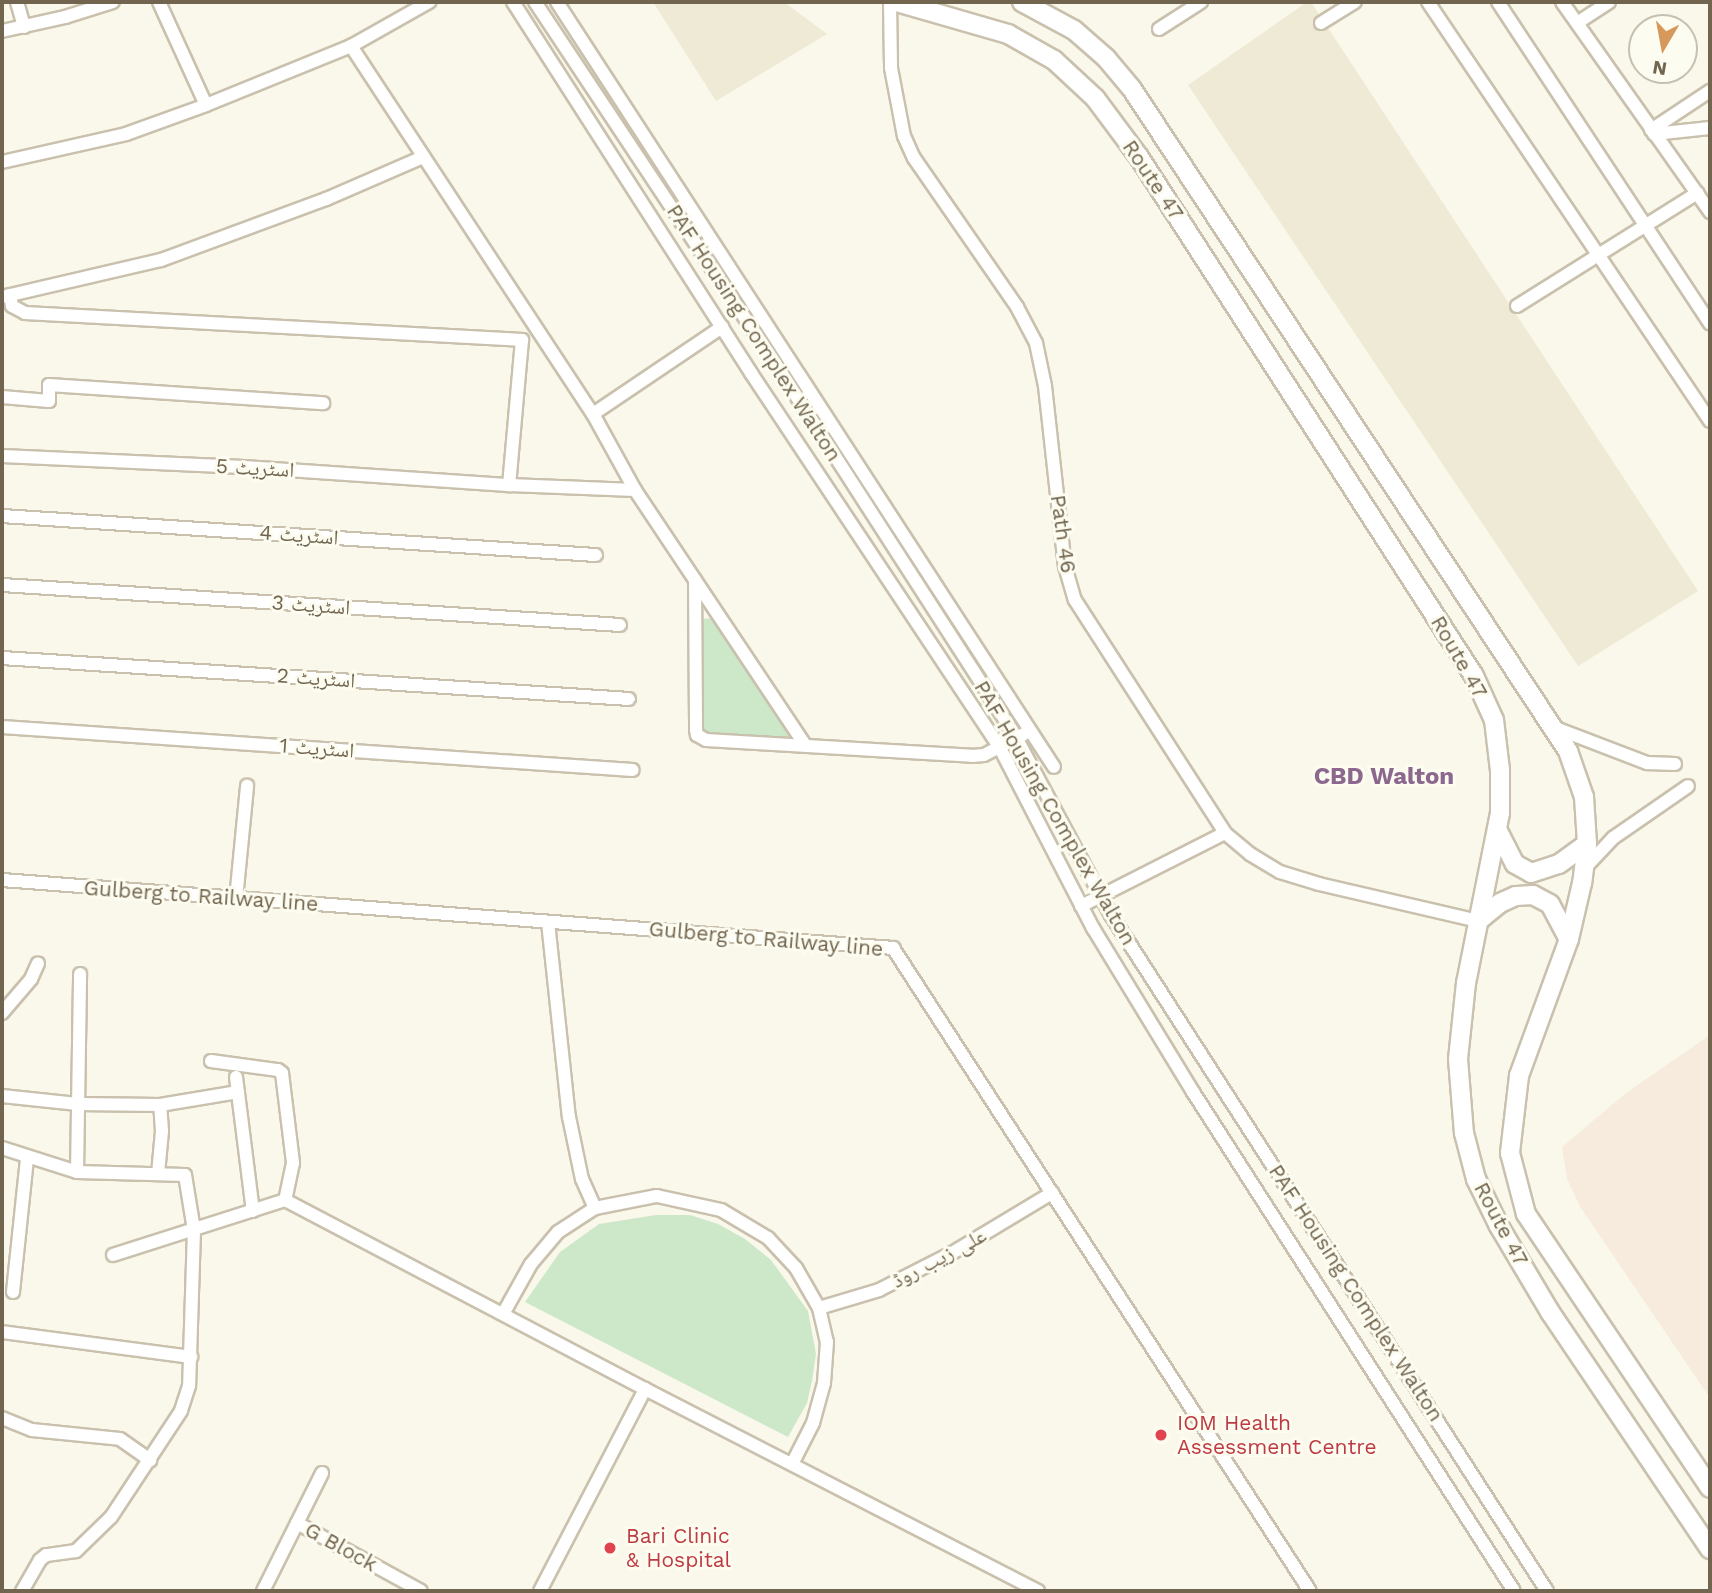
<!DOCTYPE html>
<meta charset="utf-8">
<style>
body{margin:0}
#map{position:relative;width:1712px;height:1593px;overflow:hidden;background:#faf8ea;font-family:"Work Sans","Noto Naskh Arabic",sans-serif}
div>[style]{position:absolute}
.residential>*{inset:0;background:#eeead6}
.commercial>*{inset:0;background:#f6ebdc}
.green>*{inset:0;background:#cde7c9}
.roads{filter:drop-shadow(2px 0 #c9c1ad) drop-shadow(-2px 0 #c9c1ad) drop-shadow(0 2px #c9c1ad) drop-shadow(0 -2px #c9c1ad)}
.street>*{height:12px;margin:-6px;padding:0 6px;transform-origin:6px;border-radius:6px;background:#fff}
.secondary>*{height:18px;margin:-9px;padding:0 9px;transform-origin:9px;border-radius:9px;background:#fff}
.dots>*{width:19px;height:19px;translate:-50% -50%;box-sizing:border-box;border:4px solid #fdfcf0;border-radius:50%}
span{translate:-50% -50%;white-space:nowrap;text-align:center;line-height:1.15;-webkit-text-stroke:6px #fdfcf0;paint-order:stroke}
.street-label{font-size:21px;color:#72654f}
.health-label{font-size:21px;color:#be3a42}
.left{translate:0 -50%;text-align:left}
.quarter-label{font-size:24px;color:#8c678e;font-weight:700}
.frame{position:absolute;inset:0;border:4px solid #72654f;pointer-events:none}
.north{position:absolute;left:1628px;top:14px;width:70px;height:70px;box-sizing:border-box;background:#fdfcf0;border:2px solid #c5c0b0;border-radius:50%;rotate:190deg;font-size:19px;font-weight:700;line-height:28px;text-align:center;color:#72654f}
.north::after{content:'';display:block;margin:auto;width:24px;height:32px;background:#d7985c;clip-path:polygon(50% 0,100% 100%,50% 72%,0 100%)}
</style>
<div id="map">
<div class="residential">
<i style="clip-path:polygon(653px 2px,784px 2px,827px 34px,716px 101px)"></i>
<i style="clip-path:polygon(1307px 2px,1311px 2px,1698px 591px,1578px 666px,1188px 85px)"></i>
</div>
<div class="commercial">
<i style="clip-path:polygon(1710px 1035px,1710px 1398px,1581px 1208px,1567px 1179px,1562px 1147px,1626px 1093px)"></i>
</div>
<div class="green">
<i style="clip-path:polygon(715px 618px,794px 739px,703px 732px,699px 619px)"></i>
<i style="clip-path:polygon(656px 1215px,690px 1215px,718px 1224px,745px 1239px,771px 1260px,808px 1311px,816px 1354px,812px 1381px,807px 1403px,788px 1437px,525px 1302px,560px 1252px,599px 1224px)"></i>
</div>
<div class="roads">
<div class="street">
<i style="left:17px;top:2px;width:26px;rotate:74deg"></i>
<i style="left:159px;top:2px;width:113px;rotate:65.5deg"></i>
<i style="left:513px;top:2px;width:441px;rotate:57.3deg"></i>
<i style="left:751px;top:373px;width:450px;rotate:56.4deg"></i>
<i style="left:1000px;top:748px;width:203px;rotate:62.7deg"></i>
<i style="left:1093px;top:928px;width:192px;rotate:58.6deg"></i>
<i style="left:1193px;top:1092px;width:593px;rotate:57.25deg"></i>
<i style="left:535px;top:2px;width:433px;rotate:56.4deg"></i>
<i style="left:775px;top:363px;width:447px;rotate:57.2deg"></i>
<i style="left:1017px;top:739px;width:200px;rotate:61.9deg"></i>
<i style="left:1111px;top:915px;width:804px;rotate:57.18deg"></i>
<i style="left:557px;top:2px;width:912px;rotate:56.99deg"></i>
<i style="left:890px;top:2px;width:66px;rotate:89.1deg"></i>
<i style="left:891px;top:68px;width:69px;rotate:79.2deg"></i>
<i style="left:904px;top:136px;width:24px;rotate:66deg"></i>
<i style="left:914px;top:158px;width:181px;rotate:55.3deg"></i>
<i style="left:1017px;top:307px;width:41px;rotate:62.2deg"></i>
<i style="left:1036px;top:343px;width:44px;rotate:78.2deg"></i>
<i style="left:1045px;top:386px;width:181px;rotate:83.7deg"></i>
<i style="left:1065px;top:566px;width:35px;rotate:74deg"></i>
<i style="left:1075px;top:600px;width:277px;rotate:57.2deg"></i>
<i style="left:1225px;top:833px;width:33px;rotate:40deg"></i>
<i style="left:1250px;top:854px;width:35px;rotate:31deg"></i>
<i style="left:1280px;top:872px;width:41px;rotate:17.1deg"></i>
<i style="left:1319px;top:884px;width:163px;rotate:13.1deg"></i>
<i style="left:1428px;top:2px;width:505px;rotate:56.06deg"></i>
<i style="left:1498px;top:2px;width:385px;rotate:56.6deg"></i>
<i style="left:1562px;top:2px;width:257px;rotate:54.8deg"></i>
<i style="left:1321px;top:23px;width:40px;rotate:-32deg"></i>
<i style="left:1577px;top:23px;width:38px;rotate:-33deg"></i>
<i style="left:1159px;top:29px;width:50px;rotate:-32.7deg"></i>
<i style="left:2px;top:31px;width:65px;rotate:-12.5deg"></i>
<i style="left:65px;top:17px;width:50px;rotate:-17.4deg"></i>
<i style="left:351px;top:46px;width:440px;rotate:56.7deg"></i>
<i style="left:593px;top:414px;width:87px;rotate:61.1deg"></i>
<i style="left:635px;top:490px;width:306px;rotate:56.3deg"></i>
<i style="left:1651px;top:130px;width:71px;rotate:-33.5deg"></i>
<i style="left:1654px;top:134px;width:56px;rotate:-6.1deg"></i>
<i style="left:2px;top:162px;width:127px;rotate:-12.7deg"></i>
<i style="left:126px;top:134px;width:85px;rotate:-19.9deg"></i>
<i style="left:206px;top:105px;width:157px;rotate:-22.1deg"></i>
<i style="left:351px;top:46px;width:90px;rotate:-29.4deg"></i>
<i style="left:10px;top:295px;width:11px;rotate:80deg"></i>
<i style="left:12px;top:306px;width:15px;rotate:28deg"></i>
<i style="left:25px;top:313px;width:498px;rotate:3.1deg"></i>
<i style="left:2px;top:297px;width:163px;rotate:-13.1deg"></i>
<i style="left:161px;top:260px;width:176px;rotate:-20.3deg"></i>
<i style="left:326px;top:199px;width:106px;rotate:-23.4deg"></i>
<i style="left:1517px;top:306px;width:213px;rotate:-32.1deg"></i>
<i style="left:522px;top:340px;width:146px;rotate:95.1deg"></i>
<i style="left:509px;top:485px;width:126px;rotate:2.3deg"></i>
<i style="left:2px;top:397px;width:47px;rotate:4.9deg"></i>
<i style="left:49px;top:401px;width:16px;rotate:-90deg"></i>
<i style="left:49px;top:385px;width:275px;rotate:3.8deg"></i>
<i style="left:593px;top:414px;width:156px;rotate:-34deg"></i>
<i style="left:2px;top:456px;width:242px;rotate:2.6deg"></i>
<i style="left:244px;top:467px;width:266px;rotate:3.9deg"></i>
<i style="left:2px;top:516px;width:595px;rotate:3.76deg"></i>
<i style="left:695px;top:580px;width:150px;rotate:89.6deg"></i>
<i style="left:696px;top:730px;width:5px;rotate:79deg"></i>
<i style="left:697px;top:735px;width:10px;rotate:29deg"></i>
<i style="left:706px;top:740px;width:266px;rotate:3.4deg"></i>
<i style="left:972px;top:756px;width:12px;rotate:-5deg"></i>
<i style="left:984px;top:755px;width:45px;rotate:-27.7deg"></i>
<i style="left:2px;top:585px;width:619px;rotate:3.7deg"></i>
<i style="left:2px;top:658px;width:628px;rotate:3.74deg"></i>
<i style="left:2px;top:727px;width:632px;rotate:3.9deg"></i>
<i style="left:1553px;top:727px;width:101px;rotate:21deg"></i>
<i style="left:1647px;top:763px;width:28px;rotate:2deg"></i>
<i style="left:1584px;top:869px;width:42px;rotate:-46.9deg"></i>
<i style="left:1613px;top:838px;width:91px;rotate:-34.7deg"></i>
<i style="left:2px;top:880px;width:894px;rotate:4.36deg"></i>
<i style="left:893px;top:948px;width:766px;rotate:57.04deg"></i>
<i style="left:236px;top:899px;width:114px;rotate:-84.4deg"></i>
<i style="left:1081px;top:906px;width:161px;rotate:-26.9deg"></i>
<i style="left:548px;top:922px;width:196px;rotate:83.9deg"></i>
<i style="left:569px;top:1117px;width:63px;rotate:78.2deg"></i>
<i style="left:582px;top:1179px;width:32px;rotate:66deg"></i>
<i style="left:2px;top:1013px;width:45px;rotate:-49.5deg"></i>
<i style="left:31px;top:979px;width:17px;rotate:-66deg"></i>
<i style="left:211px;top:1061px;width:68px;rotate:7.7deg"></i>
<i style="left:278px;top:1070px;width:5px;rotate:37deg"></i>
<i style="left:282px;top:1073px;width:91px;rotate:83deg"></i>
<i style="left:293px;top:1163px;width:38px;rotate:102deg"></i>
<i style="left:236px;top:1077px;width:135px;rotate:82.8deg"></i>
<i style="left:2px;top:1096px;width:76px;rotate:6deg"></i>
<i style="left:78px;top:1104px;width:82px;rotate:0.7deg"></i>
<i style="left:160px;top:1105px;width:79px;rotate:-9.5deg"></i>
<i style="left:2px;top:1148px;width:79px;rotate:17.7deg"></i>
<i style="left:77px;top:1172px;width:108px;rotate:1.6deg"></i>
<i style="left:185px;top:1175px;width:56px;rotate:80.7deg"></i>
<i style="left:194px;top:1230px;width:156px;rotate:91.8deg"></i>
<i style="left:189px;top:1386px;width:26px;rotate:108deg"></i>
<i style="left:181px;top:1411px;width:127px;rotate:123.4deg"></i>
<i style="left:111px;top:1517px;width:49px;rotate:135.8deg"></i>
<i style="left:76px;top:1551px;width:30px;rotate:172deg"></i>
<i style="left:46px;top:1555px;width:8px;rotate:140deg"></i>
<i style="left:40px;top:1560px;width:36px;rotate:120deg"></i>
<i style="left:77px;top:1172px;width:198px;rotate:-89.1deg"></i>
<i style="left:158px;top:1174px;width:43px;rotate:-84.7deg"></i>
<i style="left:162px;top:1131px;width:26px;rotate:-94deg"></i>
<i style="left:113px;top:1255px;width:181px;rotate:-17.7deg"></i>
<i style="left:285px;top:1200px;width:407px;rotate:27.7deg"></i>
<i style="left:13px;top:1292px;width:135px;rotate:-84deg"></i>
<i style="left:819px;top:1308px;width:63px;rotate:-16.7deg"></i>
<i style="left:879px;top:1290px;width:82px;rotate:-26.9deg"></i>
<i style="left:952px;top:1253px;width:117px;rotate:-31deg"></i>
<i style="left:503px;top:1314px;width:57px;rotate:-60.8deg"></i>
<i style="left:531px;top:1264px;width:42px;rotate:-49.8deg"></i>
<i style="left:558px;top:1232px;width:44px;rotate:-33deg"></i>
<i style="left:595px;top:1208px;width:63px;rotate:-11deg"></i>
<i style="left:657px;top:1196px;width:66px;rotate:12.3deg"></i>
<i style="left:721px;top:1210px;width:55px;rotate:30.8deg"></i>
<i style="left:768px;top:1238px;width:41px;rotate:47deg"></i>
<i style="left:796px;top:1268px;width:46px;rotate:60.1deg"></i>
<i style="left:819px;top:1308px;width:35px;rotate:77deg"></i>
<i style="left:827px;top:1342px;width:41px;rotate:94.2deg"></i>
<i style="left:824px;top:1383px;width:41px;rotate:105.4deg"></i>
<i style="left:813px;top:1423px;width:46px;rotate:117.1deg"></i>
<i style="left:2px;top:1332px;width:191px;rotate:7.5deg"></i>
<i style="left:2px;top:1418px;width:32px;rotate:22deg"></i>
<i style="left:32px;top:1430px;width:88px;rotate:5.8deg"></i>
<i style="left:120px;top:1439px;width:37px;rotate:35deg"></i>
<i style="left:297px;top:1523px;width:141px;rotate:28.7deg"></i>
<i style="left:263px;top:1591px;width:132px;rotate:-63.4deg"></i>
<i style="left:540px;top:1591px;width:228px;rotate:-62.5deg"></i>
<i style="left:645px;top:1389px;width:442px;rotate:27.2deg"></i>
</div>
<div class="secondary">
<i style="left:897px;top:2px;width:116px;rotate:16.1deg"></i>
<i style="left:1008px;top:34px;width:53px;rotate:29.5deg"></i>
<i style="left:1054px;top:60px;width:56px;rotate:42.8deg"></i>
<i style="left:1095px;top:98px;width:74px;rotate:53.3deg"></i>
<i style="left:1139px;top:157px;width:618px;rotate:57.16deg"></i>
<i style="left:1474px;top:676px;width:48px;rotate:65.6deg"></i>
<i style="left:1494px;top:720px;width:50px;rotate:83.2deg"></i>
<i style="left:1500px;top:770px;width:43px;rotate:90deg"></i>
<i style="left:1500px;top:813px;width:173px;rotate:101.3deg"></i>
<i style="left:1466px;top:983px;width:76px;rotate:96deg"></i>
<i style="left:1458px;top:1059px;width:74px;rotate:85.4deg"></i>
<i style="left:1464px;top:1133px;width:48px;rotate:75.4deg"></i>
<i style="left:1476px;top:1179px;width:52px;rotate:63.9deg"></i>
<i style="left:1499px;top:1226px;width:100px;rotate:59.3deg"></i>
<i style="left:1550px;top:1312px;width:286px;rotate:56deg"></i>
<i style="left:1022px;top:2px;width:59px;rotate:28.3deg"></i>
<i style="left:1074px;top:30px;width:43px;rotate:41.2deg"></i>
<i style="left:1106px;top:58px;width:40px;rotate:50deg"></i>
<i style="left:1132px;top:89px;width:793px;rotate:56.63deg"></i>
<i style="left:1568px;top:751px;width:49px;rotate:70.8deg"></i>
<i style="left:1584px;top:797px;width:47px;rotate:86.3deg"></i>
<i style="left:1587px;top:844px;width:39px;rotate:97deg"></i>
<i style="left:1582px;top:883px;width:57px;rotate:103.1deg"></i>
<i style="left:1569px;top:939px;width:146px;rotate:110.1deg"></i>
<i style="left:1519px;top:1076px;width:78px;rotate:96.7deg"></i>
<i style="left:1510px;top:1153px;width:63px;rotate:75.3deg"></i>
<i style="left:1526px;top:1214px;width:330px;rotate:56.1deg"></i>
<i style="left:1497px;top:829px;width:39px;rotate:63deg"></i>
<i style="left:1515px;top:864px;width:18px;rotate:29deg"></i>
<i style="left:1531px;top:873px;width:29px;rotate:-18deg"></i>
<i style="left:1559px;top:864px;width:34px;rotate:-36deg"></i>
<i style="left:1478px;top:921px;width:28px;rotate:-39deg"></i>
<i style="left:1500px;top:903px;width:17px;rotate:-24deg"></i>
<i style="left:1516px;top:896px;width:17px;rotate:-3deg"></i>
<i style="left:1533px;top:895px;width:19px;rotate:28deg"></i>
<i style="left:1550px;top:904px;width:40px;rotate:62deg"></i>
</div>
</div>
<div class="dots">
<i style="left:1161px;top:1435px;background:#e0444e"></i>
<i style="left:610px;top:1548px;background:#e0444e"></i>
</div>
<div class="street-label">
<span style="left:1153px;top:180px;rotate:56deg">Route 47</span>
<span style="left:754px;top:333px;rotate:57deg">PAF Housing Complex Walton</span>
<span style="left:255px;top:468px;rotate:3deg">اسٹریٹ 5</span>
<span style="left:1063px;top:534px;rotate:82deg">Path 46</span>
<span style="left:299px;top:535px;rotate:4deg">اسٹریٹ 4</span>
<span style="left:311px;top:605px;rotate:4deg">اسٹریٹ 3</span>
<span style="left:1459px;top:657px;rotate:60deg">Route 47</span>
<span style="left:316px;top:678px;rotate:4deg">اسٹریٹ 2</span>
<span style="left:317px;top:748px;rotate:4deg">اسٹریٹ 1</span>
<span style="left:1055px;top:813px;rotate:60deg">PAF Housing Complex Walton</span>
<span style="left:201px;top:896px;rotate:4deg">Gulberg to Railway line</span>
<span style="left:766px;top:939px;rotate:5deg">Gulberg to Railway line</span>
<span style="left:1501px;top:1224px;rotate:62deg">Route 47</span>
<span style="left:939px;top:1258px;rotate:-28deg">علی زیب روڈ</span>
<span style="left:1356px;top:1293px;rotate:57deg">PAF Housing Complex Walton</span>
<span style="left:341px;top:1547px;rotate:29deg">G Block</span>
</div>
<div class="health-label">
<span class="left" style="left:1177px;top:1435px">IOM Health<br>Assessment Centre</span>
<span class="left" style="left:626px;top:1548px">Bari Clinic<br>&amp; Hospital</span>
</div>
<div class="quarter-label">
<span style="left:1384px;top:777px">CBD Walton</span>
</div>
<div class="frame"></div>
<div class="north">N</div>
</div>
